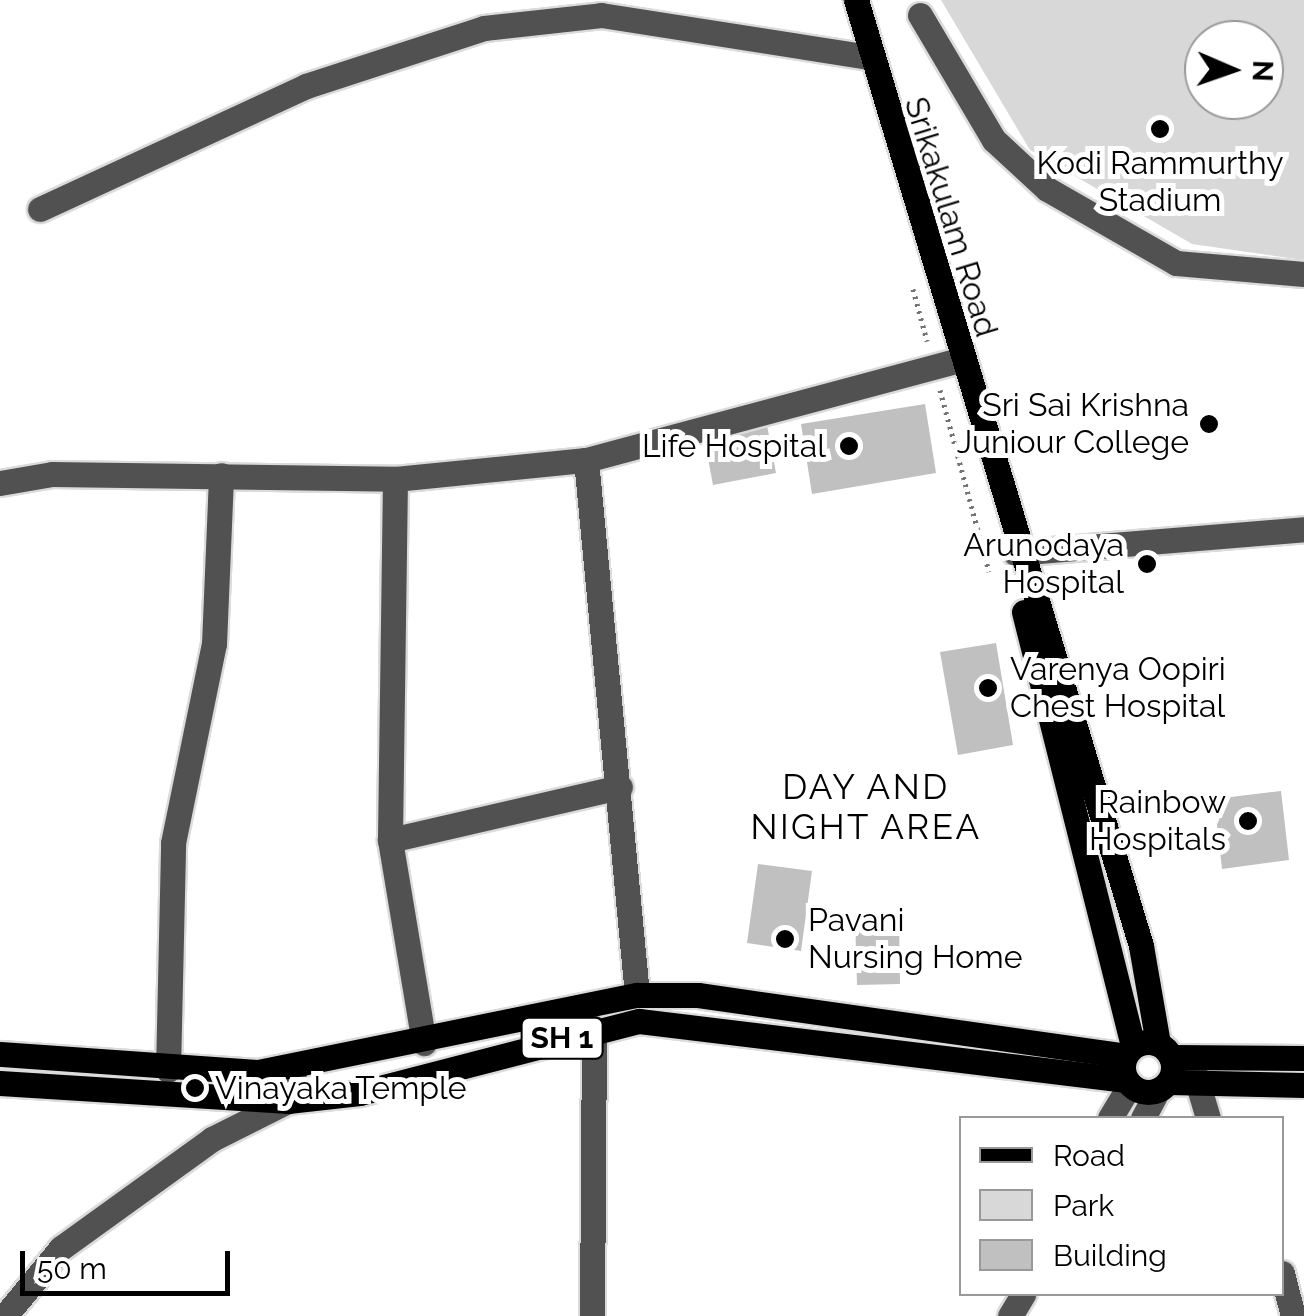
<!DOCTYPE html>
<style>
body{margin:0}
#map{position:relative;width:1304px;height:1316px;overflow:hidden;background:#fff;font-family:Raleway,sans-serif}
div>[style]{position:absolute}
.green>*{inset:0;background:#d8d8d8}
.building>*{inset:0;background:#c0c0c0}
.path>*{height:5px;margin-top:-2.5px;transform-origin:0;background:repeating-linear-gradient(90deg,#737373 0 2.5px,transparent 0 7.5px)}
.roads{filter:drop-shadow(2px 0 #dbdbdb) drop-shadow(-2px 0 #dbdbdb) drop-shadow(0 2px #dbdbdb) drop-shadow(0 -2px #dbdbdb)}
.minor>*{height:25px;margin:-12.5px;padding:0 12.5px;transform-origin:12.5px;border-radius:12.5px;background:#515151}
.major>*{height:25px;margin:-12.5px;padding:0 12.5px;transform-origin:12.5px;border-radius:12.5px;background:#000}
.major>.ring{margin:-12.5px;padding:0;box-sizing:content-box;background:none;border:25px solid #000;border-radius:50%}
.dots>*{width:28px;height:28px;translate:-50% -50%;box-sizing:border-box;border:5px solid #fff;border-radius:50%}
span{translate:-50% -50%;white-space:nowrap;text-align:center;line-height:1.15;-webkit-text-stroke:10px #fff;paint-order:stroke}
.shield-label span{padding:2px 8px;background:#fff;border:2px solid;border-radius:8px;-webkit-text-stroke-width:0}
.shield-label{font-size:30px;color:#000;font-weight:700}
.poi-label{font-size:32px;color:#000}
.right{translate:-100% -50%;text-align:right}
.left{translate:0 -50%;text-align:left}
.street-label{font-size:32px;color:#000}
.neighbourhood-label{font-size:35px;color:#000;letter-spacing:2.5px}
.legend{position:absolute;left:959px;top:1116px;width:325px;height:180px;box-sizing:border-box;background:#fff;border:2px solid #999;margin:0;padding:12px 18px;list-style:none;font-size:30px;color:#000}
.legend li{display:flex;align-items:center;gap:20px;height:50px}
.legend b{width:50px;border:2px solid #999}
.north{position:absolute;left:1184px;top:20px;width:100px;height:100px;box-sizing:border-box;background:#fff;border:2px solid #999;border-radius:50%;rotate:92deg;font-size:28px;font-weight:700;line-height:40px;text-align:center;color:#000}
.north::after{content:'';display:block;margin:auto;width:35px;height:45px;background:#000;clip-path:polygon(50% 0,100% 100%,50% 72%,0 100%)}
.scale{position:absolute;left:20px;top:1251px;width:210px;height:45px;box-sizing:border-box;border:5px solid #000;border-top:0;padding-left:12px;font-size:30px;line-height:35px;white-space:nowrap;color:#000;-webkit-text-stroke:8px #fff;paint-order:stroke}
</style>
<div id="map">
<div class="green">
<i style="clip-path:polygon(evenodd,941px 0,1304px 0,1304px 260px,1192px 244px,1030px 150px,941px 0,1204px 40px,1264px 40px,1264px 100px,1204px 100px,1204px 40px)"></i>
</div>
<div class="building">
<i style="clip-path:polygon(925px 404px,936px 473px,812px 494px,801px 424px)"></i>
<i style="clip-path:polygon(766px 420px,776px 473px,713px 485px,703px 432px)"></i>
<i style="clip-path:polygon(996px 643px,1013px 745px,958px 755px,940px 652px)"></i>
<i style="clip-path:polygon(1281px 791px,1289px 860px,1222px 869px,1214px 799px)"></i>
<i style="clip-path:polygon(758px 864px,812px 871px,801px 951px,747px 943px)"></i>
<i style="clip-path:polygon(855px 917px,899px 917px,900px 984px,857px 985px)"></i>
</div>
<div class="path">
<i style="left:913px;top:289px;width:54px;rotate:74.9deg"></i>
<i style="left:940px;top:390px;width:188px;rotate:74.9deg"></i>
</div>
<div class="roads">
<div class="minor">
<i style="left:920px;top:15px;width:145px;rotate:59.4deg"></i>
<i style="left:994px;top:140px;width:72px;rotate:42.8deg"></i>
<i style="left:1047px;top:189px;width:149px;rotate:29.8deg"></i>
<i style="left:1176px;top:263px;width:128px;rotate:4.9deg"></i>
<i style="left:40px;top:209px;width:293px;rotate:-24.8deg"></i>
<i style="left:306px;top:86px;width:187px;rotate:-18deg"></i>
<i style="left:484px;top:28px;width:118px;rotate:-6.3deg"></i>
<i style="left:601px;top:15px;width:272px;rotate:8.9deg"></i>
<i style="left:586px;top:460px;width:537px;rotate:84.55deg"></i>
<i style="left:395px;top:479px;width:361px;rotate:90.8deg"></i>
<i style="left:390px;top:840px;width:206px;rotate:80.5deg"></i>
<i style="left:0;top:483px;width:53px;rotate:-9.8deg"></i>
<i style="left:52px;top:474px;width:343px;rotate:0.8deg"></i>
<i style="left:395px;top:479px;width:192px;rotate:-5.7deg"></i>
<i style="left:586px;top:460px;width:387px;rotate:-15deg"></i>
<i style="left:1015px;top:553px;width:290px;rotate:-4.7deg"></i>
<i style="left:390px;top:840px;width:236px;rotate:-13deg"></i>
<i style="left:1192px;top:1064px;width:56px;rotate:73.5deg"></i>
<i style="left:168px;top:1070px;width:227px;rotate:-88.7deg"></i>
<i style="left:173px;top:843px;width:203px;rotate:-78.4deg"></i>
<i style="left:214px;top:644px;width:169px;rotate:-87.6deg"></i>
<i style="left:1110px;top:1118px;width:39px;rotate:-59deg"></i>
<i style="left:1143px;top:1118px;width:32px;rotate:-62deg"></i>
<i style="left:1282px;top:1273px;width:44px;rotate:75.7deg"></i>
<i style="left:5px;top:1316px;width:88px;rotate:-50.5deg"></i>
<i style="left:61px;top:1248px;width:186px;rotate:-35.8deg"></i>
<i style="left:212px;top:1139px;width:85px;rotate:-26.6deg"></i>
<i style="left:288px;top:1101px;width:35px;rotate:-78deg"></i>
<i style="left:592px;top:1316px;width:288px;rotate:-89.6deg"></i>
<i style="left:1010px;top:1316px;width:26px;rotate:-59deg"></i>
</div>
<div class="major">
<i style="left:856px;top:0;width:988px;rotate:73.23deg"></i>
<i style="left:1141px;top:946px;width:98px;rotate:80.1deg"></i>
<i style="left:1024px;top:612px;width:447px;rotate:75.9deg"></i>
<i class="ring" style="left:1123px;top:1042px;width:25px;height:25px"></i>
<i style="left:0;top:1054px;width:259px;rotate:4deg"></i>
<i style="left:258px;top:1072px;width:387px;rotate:-11.5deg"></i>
<i style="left:637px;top:995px;width:61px"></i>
<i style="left:698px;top:995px;width:431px;rotate:8.1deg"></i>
<i style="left:1171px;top:1057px;width:133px;rotate:0.4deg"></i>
<i style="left:1168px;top:1082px;width:136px;rotate:1.3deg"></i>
<i style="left:0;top:1083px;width:289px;rotate:3.6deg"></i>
<i style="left:288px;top:1101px;width:72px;rotate:-6.3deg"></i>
<i style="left:360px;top:1093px;width:288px;rotate:-14.5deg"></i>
<i style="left:639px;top:1021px;width:491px;rotate:6.9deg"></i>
</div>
</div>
<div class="dots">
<i style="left:1160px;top:129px;background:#000"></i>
<i style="left:1209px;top:424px;background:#000"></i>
<i style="left:849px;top:446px;background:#000"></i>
<i style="left:1147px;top:564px;background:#000"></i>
<i style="left:988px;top:688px;background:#000"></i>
<i style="left:1248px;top:821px;background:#000"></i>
<i style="left:785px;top:939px;background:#000"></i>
<i style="left:195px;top:1088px;background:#000"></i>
</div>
<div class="shield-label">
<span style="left:562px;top:1038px">SH 1</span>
</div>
<div class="poi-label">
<span style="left:1160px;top:182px">Kodi Rammurthy<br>Stadium</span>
<span class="right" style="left:1189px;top:424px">Sri Sai Krishna<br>Juniour College</span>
<span class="right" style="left:826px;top:446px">Life Hospital</span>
<span class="right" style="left:1124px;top:564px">Arunodaya<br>Hospital</span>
<span class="left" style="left:1010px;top:688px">Varenya Oopiri<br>Chest Hospital</span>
<span class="right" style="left:1226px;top:821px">Rainbow<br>Hospitals</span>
<span class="left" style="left:808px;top:939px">Pavani<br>Nursing Home</span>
<span class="left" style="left:215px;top:1088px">Vinayaka Temple</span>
</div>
<div class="street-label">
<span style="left:951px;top:217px;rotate:73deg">Srikakulam Road</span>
</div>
<div class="neighbourhood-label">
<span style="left:866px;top:807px">DAY AND<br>NIGHT AREA</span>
</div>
<ul class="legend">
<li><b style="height:12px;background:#000"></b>Road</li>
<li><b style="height:28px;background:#d8d8d8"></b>Park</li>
<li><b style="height:28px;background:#c0c0c0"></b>Building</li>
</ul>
<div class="north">N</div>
<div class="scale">50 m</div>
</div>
